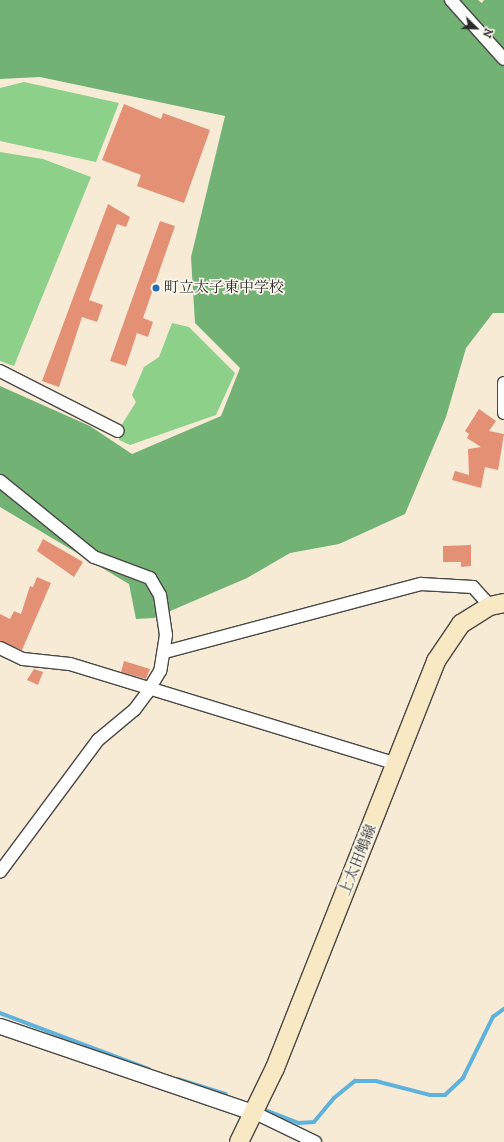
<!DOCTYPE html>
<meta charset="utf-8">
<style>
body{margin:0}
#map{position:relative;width:504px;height:1142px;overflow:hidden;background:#f7ebd6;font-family:"IM FELL DW Pica","Noto Serif JP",serif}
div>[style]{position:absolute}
.green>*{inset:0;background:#8dd089}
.forest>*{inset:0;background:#72b275}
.stream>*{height:3.5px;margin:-1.75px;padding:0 1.75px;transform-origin:1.75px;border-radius:1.75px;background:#5fb2db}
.building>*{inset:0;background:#e49074}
.roads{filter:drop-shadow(1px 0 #4a4845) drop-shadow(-1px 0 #4a4845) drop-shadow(0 1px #4a4845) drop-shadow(0 -1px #4a4845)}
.minor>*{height:12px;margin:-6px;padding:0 6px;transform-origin:6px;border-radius:6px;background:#fff}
.tertiary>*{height:15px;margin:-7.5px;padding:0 7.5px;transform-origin:7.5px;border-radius:7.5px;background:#fff}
.secondary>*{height:18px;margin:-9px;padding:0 9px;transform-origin:9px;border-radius:9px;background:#f8e8c3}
.dots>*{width:11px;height:11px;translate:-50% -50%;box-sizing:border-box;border:2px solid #fbf7ec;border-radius:50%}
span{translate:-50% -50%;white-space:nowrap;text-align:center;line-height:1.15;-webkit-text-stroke:3.5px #fbf7ec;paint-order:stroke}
.poi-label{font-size:15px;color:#2b2b2b}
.left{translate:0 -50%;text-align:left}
.street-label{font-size:15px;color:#2b2b2b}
.north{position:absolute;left:456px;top:8px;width:40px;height:40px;-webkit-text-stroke:3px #fbf7ec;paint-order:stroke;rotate:113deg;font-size:11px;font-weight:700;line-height:16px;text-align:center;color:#2b2b2b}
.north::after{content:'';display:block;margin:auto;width:14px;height:18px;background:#2b2b2b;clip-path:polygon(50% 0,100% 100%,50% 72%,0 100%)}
</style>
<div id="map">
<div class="green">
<i style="clip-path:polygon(24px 82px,119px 103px,96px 162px,0 141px,0 88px)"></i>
<i style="clip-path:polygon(0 152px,43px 159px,91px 177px,14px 366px,0 361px)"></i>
<i style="clip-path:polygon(172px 323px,189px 327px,235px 373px,216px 415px,130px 445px,119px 440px,121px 426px,136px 402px,132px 395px,144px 367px,159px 357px)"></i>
</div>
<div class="forest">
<i style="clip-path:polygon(0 0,478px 0,482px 3px,484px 0,504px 0,504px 313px,493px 313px,466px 348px,446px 417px,405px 514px,339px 544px,290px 553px,247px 578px,154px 618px,136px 619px,129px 584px,0 507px,0 386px,90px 426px,132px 454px,221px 416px,240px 368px,195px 323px,191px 257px,225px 116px,40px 77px,0 79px)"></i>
</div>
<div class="stream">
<i style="left:0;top:1013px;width:159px;rotate:20.6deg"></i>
<i style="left:178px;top:1079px;width:50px;rotate:17.4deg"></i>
<i style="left:265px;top:1110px;width:36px;rotate:21deg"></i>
<i style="left:299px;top:1123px;width:15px;rotate:-4deg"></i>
<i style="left:314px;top:1122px;width:31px;rotate:-50deg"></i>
<i style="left:334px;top:1098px;width:27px;rotate:-39deg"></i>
<i style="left:355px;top:1081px;width:21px"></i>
<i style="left:376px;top:1081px;width:56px;rotate:14.5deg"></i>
<i style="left:430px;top:1095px;width:15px"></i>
<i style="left:445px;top:1095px;width:25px;rotate:-43deg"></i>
<i style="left:463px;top:1078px;width:68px;rotate:-63.8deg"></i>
<i style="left:493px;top:1017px;width:14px;rotate:-36deg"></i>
</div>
<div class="building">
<i style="clip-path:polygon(124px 104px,161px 119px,163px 113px,210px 130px,184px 203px,137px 186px,141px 175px,102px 160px)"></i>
<i style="clip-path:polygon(108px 204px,130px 217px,126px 227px,117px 224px,89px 300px,103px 305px,97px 322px,82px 317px,59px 387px,42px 381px)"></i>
<i style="clip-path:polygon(160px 221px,175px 226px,143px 318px,153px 322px,148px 337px,137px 333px,126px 366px,110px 361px)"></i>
<i style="clip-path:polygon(479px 409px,496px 421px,489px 431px,504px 434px,498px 470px,485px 467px,481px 488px,452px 480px,455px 471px,469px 475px,468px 449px,481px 447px,467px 438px,469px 434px,465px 431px)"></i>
<i style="clip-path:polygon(43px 539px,83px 562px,74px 577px,37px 551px)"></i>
<i style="clip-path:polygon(471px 545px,471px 566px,461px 567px,461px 562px,443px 562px,443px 546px)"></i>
<i style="clip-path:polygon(37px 577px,51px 583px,22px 650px,0 641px,0 614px,10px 619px,14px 611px,21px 614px,30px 586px,33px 587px)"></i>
<i style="clip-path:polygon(124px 661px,150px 669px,146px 679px,121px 672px)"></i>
<i style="clip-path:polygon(34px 669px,43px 672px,38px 685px,27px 680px)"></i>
</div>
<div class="roads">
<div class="minor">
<i style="left:451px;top:0;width:79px;rotate:48.1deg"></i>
<i style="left:0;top:371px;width:132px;rotate:27deg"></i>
<i style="left:504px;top:383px;width:30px;rotate:90deg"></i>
<i style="left:0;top:481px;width:121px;rotate:39deg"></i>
<i style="left:94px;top:557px;width:60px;rotate:20.6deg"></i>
<i style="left:150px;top:578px;width:20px;rotate:60deg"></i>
<i style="left:160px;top:595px;width:40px;rotate:81.5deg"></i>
<i style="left:166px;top:635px;width:36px;rotate:99deg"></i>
<i style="left:160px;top:671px;width:26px;rotate:121deg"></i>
<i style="left:147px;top:693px;width:21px;rotate:127deg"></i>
<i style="left:134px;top:710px;width:47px;rotate:140.2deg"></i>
<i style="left:98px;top:740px;width:164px;rotate:126.6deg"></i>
<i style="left:0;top:648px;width:25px;rotate:26deg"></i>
<i style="left:23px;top:659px;width:47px;rotate:6.1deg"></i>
<i style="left:70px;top:664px;width:342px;rotate:17deg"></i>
<i style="left:165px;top:652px;width:265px;rotate:-14.9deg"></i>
<i style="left:421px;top:584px;width:52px;rotate:3.3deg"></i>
<i style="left:473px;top:587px;width:25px;rotate:48deg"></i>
<i style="left:253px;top:1112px;width:69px;rotate:25.8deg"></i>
</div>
<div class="tertiary">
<i style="left:0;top:1026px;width:267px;rotate:18.8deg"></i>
</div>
<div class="secondary">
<i style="left:239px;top:1142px;width:82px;rotate:-64.1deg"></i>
<i style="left:275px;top:1068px;width:438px;rotate:-68.4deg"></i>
<i style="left:436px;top:661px;width:45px;rotate:-56deg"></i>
<i style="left:461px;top:624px;width:34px;rotate:-32deg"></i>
<i style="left:490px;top:606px;width:14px;rotate:-12deg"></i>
</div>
</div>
<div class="dots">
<i style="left:156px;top:288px;background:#1f6fb2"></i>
</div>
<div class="poi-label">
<span class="left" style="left:164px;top:288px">町立太子東中学校</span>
</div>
<div class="street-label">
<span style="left:358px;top:860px;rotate:-68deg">上太田鵤線</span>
</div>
<div class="north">N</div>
</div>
